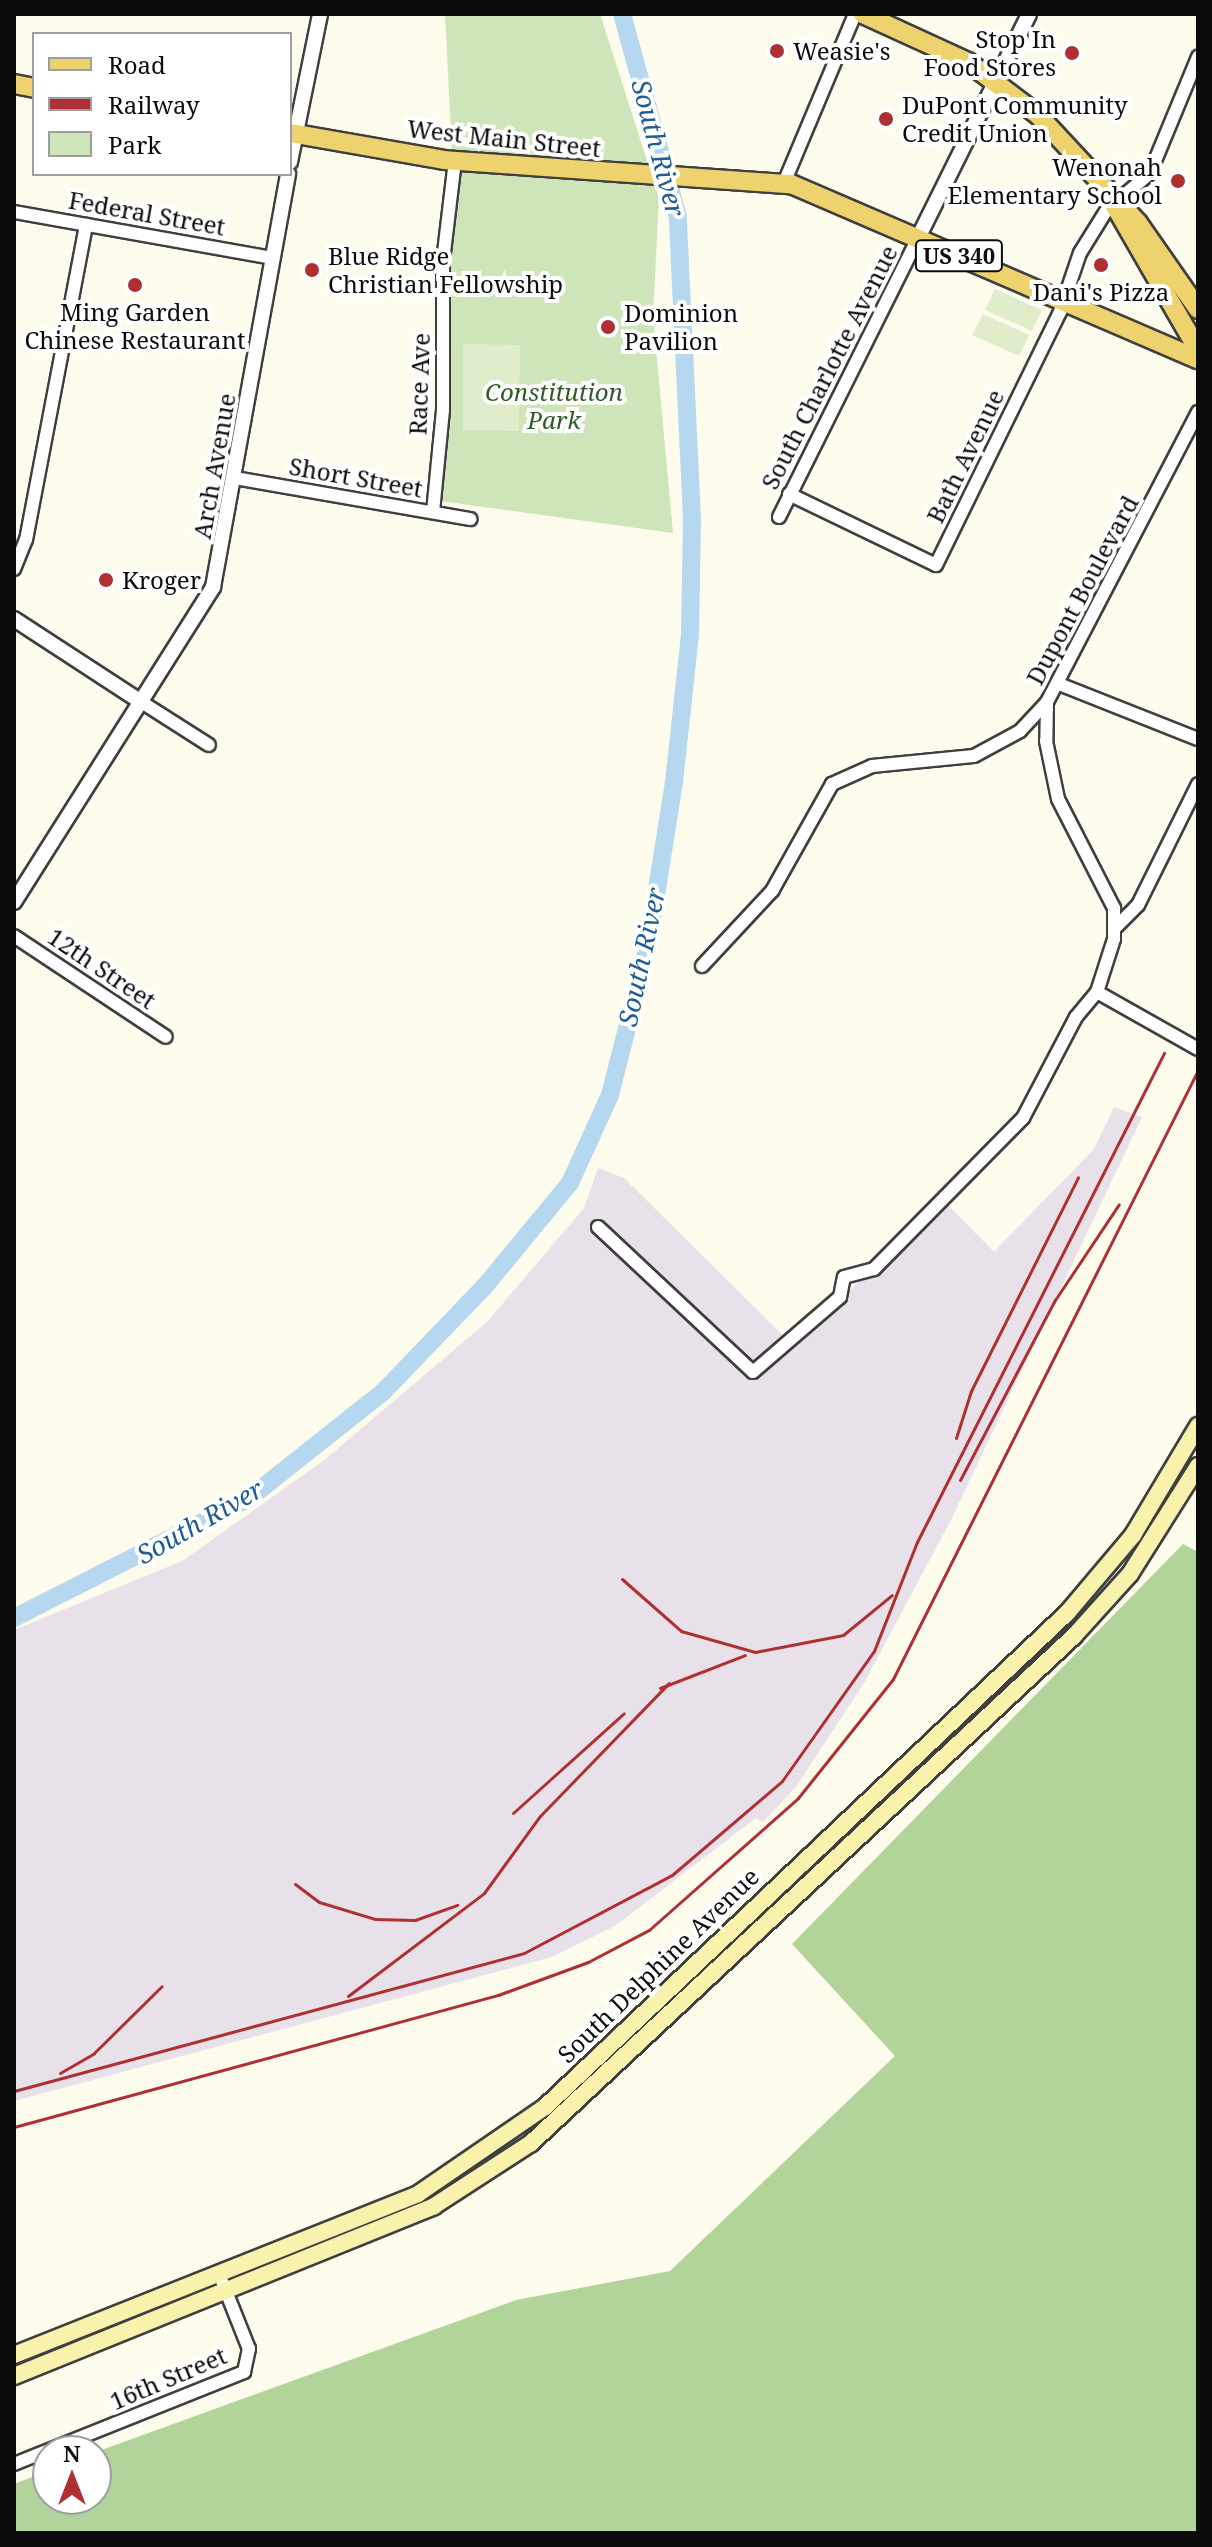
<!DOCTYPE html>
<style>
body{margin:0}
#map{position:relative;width:1212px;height:2547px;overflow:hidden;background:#fdfbec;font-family:"Noto Serif",serif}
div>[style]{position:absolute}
.industrial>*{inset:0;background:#e9e1ea}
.green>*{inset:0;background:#cee5b9}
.forest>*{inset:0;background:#b2d49a}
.pitch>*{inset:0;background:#e0edca}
.river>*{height:18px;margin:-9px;padding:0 9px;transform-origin:9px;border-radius:9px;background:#b5d8f0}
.roads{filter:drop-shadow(2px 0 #3f3f3f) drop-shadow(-2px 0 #3f3f3f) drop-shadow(0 2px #3f3f3f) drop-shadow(0 -2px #3f3f3f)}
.minor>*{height:12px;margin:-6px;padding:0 6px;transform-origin:6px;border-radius:6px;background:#fff}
.tertiary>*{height:14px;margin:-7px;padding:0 7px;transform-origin:7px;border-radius:7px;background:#fff}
.secondary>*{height:16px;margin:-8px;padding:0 8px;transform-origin:8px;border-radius:8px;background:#f8f2ad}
.primary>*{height:18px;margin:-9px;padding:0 9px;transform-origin:9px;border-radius:9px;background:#edd26d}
.rail>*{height:3px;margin:-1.5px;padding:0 1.5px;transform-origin:1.5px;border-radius:1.5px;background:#af3032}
.dots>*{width:22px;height:22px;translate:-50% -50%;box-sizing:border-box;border:4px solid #fff;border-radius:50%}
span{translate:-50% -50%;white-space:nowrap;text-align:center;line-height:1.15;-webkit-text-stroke:8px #fff;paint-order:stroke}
.shield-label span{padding:2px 6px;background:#fff;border:2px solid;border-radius:6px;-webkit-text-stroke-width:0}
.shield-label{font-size:22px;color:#0c0c0c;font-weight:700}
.poi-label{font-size:24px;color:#0c0c0c}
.right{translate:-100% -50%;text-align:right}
.left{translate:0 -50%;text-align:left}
.street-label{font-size:24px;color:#0c0c0c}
.park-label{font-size:24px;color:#2d5d22;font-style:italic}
.water-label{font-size:26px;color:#205d92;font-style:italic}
.frame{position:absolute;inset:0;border:16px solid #0c0c0c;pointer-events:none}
.legend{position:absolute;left:32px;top:32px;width:260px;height:144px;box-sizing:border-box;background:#fff;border:2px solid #9e9e9e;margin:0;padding:10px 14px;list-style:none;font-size:24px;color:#0c0c0c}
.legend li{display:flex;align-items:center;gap:16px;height:40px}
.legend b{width:40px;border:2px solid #9e9e9e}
.north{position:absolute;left:32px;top:2435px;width:80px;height:80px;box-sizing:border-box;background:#fff;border:2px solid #9e9e9e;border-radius:50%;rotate:0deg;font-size:22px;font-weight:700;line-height:32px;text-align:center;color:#0c0c0c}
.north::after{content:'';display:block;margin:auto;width:28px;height:36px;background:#af3032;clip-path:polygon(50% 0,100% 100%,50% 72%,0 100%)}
</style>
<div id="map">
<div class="industrial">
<i style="clip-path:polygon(1114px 1107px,1142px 1117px,950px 1522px,864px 1683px,796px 1787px,763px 1822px,756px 1818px,615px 1926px,552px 1957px,14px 2101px,14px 1630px,182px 1561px,323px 1461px,487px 1322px,584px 1208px,598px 1168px,624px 1178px,794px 1346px,942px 1199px,994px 1252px,1094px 1149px)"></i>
</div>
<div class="green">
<i style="clip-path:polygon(445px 14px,600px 14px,659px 198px,653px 316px,673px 533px,440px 501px,453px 173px)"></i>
</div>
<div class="forest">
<i style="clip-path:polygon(1183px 1544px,1198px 1552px,1198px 2533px,14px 2533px,14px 2484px,48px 2471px,48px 2499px,96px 2499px,96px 2452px,516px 2300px,670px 2271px,895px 2056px,792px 1944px)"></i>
</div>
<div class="pitch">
<i style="clip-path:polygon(995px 289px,1042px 310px,1032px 331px,985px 310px)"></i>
<i style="clip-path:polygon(983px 314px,1029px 335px,1019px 356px,972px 335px)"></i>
<i style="clip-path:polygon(463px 344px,520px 345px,519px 431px,463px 430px)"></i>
</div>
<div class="river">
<i style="left:14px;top:1618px;width:263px;rotate:-27deg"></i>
<i style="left:248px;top:1499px;width:172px;rotate:-38.4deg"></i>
<i style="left:383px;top:1392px;width:147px;rotate:-46.1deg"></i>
<i style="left:485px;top:1286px;width:134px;rotate:-50.5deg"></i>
<i style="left:570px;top:1183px;width:97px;rotate:-65.6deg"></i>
<i style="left:610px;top:1095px;width:154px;rotate:-75.7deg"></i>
<i style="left:648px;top:946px;width:166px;rotate:-81deg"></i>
<i style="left:674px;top:782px;width:149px;rotate:-83.8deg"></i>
<i style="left:690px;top:634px;width:115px;rotate:-89deg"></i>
<i style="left:692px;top:519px;width:302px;rotate:-92.7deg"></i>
<i style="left:678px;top:217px;width:211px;rotate:-105.4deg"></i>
</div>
<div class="roads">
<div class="minor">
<i style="left:784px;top:183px;width:183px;rotate:-67.2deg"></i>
<i style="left:14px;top:212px;width:263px;rotate:10.1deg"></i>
<i style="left:1198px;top:412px;width:327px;rotate:117.5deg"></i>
<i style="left:1047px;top:702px;width:39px;rotate:91deg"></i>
<i style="left:1046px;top:741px;width:59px;rotate:78.3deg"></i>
<i style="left:1058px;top:799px;width:123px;rotate:62.8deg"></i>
<i style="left:1114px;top:908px;width:31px;rotate:90deg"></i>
<i style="left:1114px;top:939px;width:56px;rotate:107.8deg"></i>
<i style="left:1097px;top:992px;width:116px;rotate:29.4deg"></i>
<i style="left:235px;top:478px;width:239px;rotate:9.9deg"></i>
<i style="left:789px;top:494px;width:163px;rotate:25.8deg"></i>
<i style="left:936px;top:565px;width:282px;rotate:-63.9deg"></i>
<i style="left:1060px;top:312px;width:62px;rotate:-71.3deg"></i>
<i style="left:1080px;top:253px;width:49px;rotate:-58.2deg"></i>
<i style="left:1106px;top:211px;width:58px;rotate:-40.8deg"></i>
<i style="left:1150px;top:173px;width:126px;rotate:-67.5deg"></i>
<i style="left:433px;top:512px;width:102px;rotate:-84.4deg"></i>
<i style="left:443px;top:410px;width:149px;rotate:-90deg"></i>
<i style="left:443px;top:261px;width:101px;rotate:-83.2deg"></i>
<i style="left:779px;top:517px;width:312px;rotate:-63.5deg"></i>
<i style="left:14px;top:569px;width:31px;rotate:-68deg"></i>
<i style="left:26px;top:540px;width:321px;rotate:-79.2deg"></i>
<i style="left:1059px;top:684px;width:149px;rotate:21.6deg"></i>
<i style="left:143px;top:703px;width:78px;rotate:32.5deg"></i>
<i style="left:1116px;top:927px;width:31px;rotate:-45deg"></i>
<i style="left:1138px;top:905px;width:135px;rotate:-63.6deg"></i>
<i style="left:14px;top:936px;width:182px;rotate:33.6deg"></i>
<i style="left:702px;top:966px;width:103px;rotate:-47deg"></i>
<i style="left:772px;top:891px;width:123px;rotate:-60.7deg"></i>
<i style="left:832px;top:784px;width:44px;rotate:-24.2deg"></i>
<i style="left:872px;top:766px;width:102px;rotate:-5.6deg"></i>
<i style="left:974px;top:756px;width:52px;rotate:-28.5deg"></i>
<i style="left:1020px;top:731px;width:40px;rotate:-47deg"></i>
<i style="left:598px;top:1227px;width:212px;rotate:43.1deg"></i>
<i style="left:753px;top:1372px;width:115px;rotate:-40.8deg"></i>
<i style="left:840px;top:1297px;width:20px;rotate:-79deg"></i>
<i style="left:844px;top:1277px;width:31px;rotate:-15deg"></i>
<i style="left:874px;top:1269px;width:212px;rotate:-45.4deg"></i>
<i style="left:1023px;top:1118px;width:114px;rotate:-62.3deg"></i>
<i style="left:1076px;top:1017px;width:33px;rotate:-50deg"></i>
<i style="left:14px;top:2464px;width:248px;rotate:-21.8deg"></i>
<i style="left:244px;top:2372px;width:24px;rotate:-78deg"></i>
<i style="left:249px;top:2349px;width:79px;rotate:-111.7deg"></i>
</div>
<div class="tertiary">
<i style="left:290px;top:162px;width:151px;rotate:-78.5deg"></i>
<i style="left:918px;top:238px;width:250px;rotate:-63.6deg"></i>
<i style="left:14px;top:619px;width:154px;rotate:33.1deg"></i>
<i style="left:14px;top:902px;width:373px;rotate:-57.7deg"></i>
<i style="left:213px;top:587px;width:420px;rotate:-79.7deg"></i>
</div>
<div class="secondary">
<i style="left:14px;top:2355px;width:435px;rotate:-21.7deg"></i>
<i style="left:418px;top:2194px;width:154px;rotate:-34.4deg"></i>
<i style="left:545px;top:2107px;width:720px;rotate:-43.42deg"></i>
<i style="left:1068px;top:1612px;width:101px;rotate:-49.8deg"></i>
<i style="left:1133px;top:1535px;width:127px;rotate:-59.2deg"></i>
<i style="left:14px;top:2376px;width:453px;rotate:-22deg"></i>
<i style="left:434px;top:2206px;width:116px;rotate:-33deg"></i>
<i style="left:531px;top:2143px;width:743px;rotate:-43.04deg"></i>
<i style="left:1074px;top:1636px;width:84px;rotate:-47.9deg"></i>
<i style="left:1130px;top:1574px;width:128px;rotate:-57.8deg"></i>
</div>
<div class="primary">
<i style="left:863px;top:14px;width:115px;rotate:24.6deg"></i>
<i style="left:968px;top:62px;width:88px;rotate:37.1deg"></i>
<i style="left:1038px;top:115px;width:147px;rotate:47.2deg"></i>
<i style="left:1138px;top:223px;width:105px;rotate:55.1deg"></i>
<i style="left:14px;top:84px;width:20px;rotate:11deg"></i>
<i style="left:290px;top:133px;width:156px;rotate:9.9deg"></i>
<i style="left:444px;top:160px;width:348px;rotate:4deg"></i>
<i style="left:791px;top:184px;width:443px;rotate:23.3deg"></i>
<i style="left:1115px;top:206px;width:166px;rotate:60deg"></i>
</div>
</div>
<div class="rail">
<i style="left:956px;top:1438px;width:49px;rotate:-72.3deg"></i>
<i style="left:971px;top:1391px;width:239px;rotate:-63.4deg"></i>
<i style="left:960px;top:1480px;width:204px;rotate:-62.2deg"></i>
<i style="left:1055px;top:1300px;width:115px;rotate:-56.3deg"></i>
<i style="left:622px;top:1579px;width:79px;rotate:41.4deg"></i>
<i style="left:681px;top:1631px;width:77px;rotate:15.8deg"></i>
<i style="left:755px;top:1652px;width:90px;rotate:-10.9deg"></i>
<i style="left:843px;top:1635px;width:63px;rotate:-39.2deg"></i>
<i style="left:660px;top:1688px;width:91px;rotate:-21.2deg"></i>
<i style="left:513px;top:1813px;width:149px;rotate:-42deg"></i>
<i style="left:295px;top:1884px;width:30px;rotate:37deg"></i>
<i style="left:319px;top:1902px;width:59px;rotate:16.9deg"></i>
<i style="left:375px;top:1919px;width:40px;rotate:1.4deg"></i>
<i style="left:415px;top:1920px;width:45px;rotate:-19.7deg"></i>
<i style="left:348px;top:1996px;width:171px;rotate:-37.1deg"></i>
<i style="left:484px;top:1893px;width:95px;rotate:-54deg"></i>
<i style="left:540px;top:1816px;width:185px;rotate:-45.9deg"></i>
<i style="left:60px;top:2073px;width:39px;rotate:-30deg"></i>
<i style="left:94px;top:2053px;width:95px;rotate:-44.6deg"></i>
<i style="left:14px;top:2091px;width:528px;rotate:-15.14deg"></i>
<i style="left:524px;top:1953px;width:167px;rotate:-27.8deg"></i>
<i style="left:672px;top:1875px;width:145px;rotate:-40.5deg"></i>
<i style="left:782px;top:1781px;width:159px;rotate:-54.7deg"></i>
<i style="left:874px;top:1651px;width:117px;rotate:-68.5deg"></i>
<i style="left:917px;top:1542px;width:548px;rotate:-63.2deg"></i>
<i style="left:14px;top:2127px;width:502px;rotate:-15.26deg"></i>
<i style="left:498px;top:1995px;width:96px;rotate:-20.1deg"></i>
<i style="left:588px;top:1962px;width:69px;rotate:-27.7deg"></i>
<i style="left:649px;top:1930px;width:199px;rotate:-41.5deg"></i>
<i style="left:798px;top:1798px;width:152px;rotate:-51.4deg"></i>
<i style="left:893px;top:1679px;width:681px;rotate:-63.4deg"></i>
</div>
<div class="dots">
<i style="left:777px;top:51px;background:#af3032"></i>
<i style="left:1072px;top:53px;background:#af3032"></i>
<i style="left:886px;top:119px;background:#af3032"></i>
<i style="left:1178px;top:181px;background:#af3032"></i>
<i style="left:1101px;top:265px;background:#af3032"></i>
<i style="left:312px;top:270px;background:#af3032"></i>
<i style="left:135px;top:285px;background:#af3032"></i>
<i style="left:608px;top:327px;background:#af3032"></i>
<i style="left:106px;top:580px;background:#af3032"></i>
</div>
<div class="shield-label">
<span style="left:959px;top:256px">US 340</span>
</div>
<div class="poi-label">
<span class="right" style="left:1056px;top:53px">Stop In<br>Food Stores</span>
<span class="left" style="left:793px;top:51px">Weasie's</span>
<span class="left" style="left:902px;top:119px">DuPont Community<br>Credit Union</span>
<span class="right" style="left:1162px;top:181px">Wenonah<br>Elementary School</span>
<span class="left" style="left:328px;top:270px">Blue Ridge<br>Christian Fellowship</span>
<span style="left:1101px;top:292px">Dani's Pizza</span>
<span style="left:135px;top:326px">Ming Garden<br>Chinese Restaurant</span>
<span class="left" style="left:624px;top:327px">Dominion<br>Pavilion</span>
<span class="left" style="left:122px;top:580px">Kroger</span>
</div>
<div class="street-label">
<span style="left:504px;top:138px;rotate:6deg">West Main Street</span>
<span style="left:147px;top:213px;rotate:10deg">Federal Street</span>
<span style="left:829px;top:367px;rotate:-63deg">South Charlotte Avenue</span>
<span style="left:419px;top:384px;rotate:-88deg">Race Ave</span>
<span style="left:965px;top:456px;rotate:-64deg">Bath Avenue</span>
<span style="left:214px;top:466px;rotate:-80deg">Arch Avenue</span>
<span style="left:356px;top:477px;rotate:10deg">Short Street</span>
<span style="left:1082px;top:590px;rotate:-62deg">Dupont Boulevard</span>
<span style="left:102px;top:968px;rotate:34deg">12th Street</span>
<span style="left:658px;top:1965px;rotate:-44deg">South Delphine Avenue</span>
<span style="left:168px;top:2378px;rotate:-23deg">16th Street</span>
</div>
<div class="park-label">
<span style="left:554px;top:406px">Constitution<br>Park</span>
</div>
<div class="water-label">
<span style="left:658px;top:148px;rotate:75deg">South River</span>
<span style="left:642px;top:957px;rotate:-78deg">South River</span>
<span style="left:200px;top:1522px;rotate:-30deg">South River</span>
</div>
<div class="frame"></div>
<ul class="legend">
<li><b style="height:10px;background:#edd26d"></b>Road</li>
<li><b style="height:10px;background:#af3032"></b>Railway</li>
<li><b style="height:22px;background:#cee5b9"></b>Park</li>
</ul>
<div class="north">N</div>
</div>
